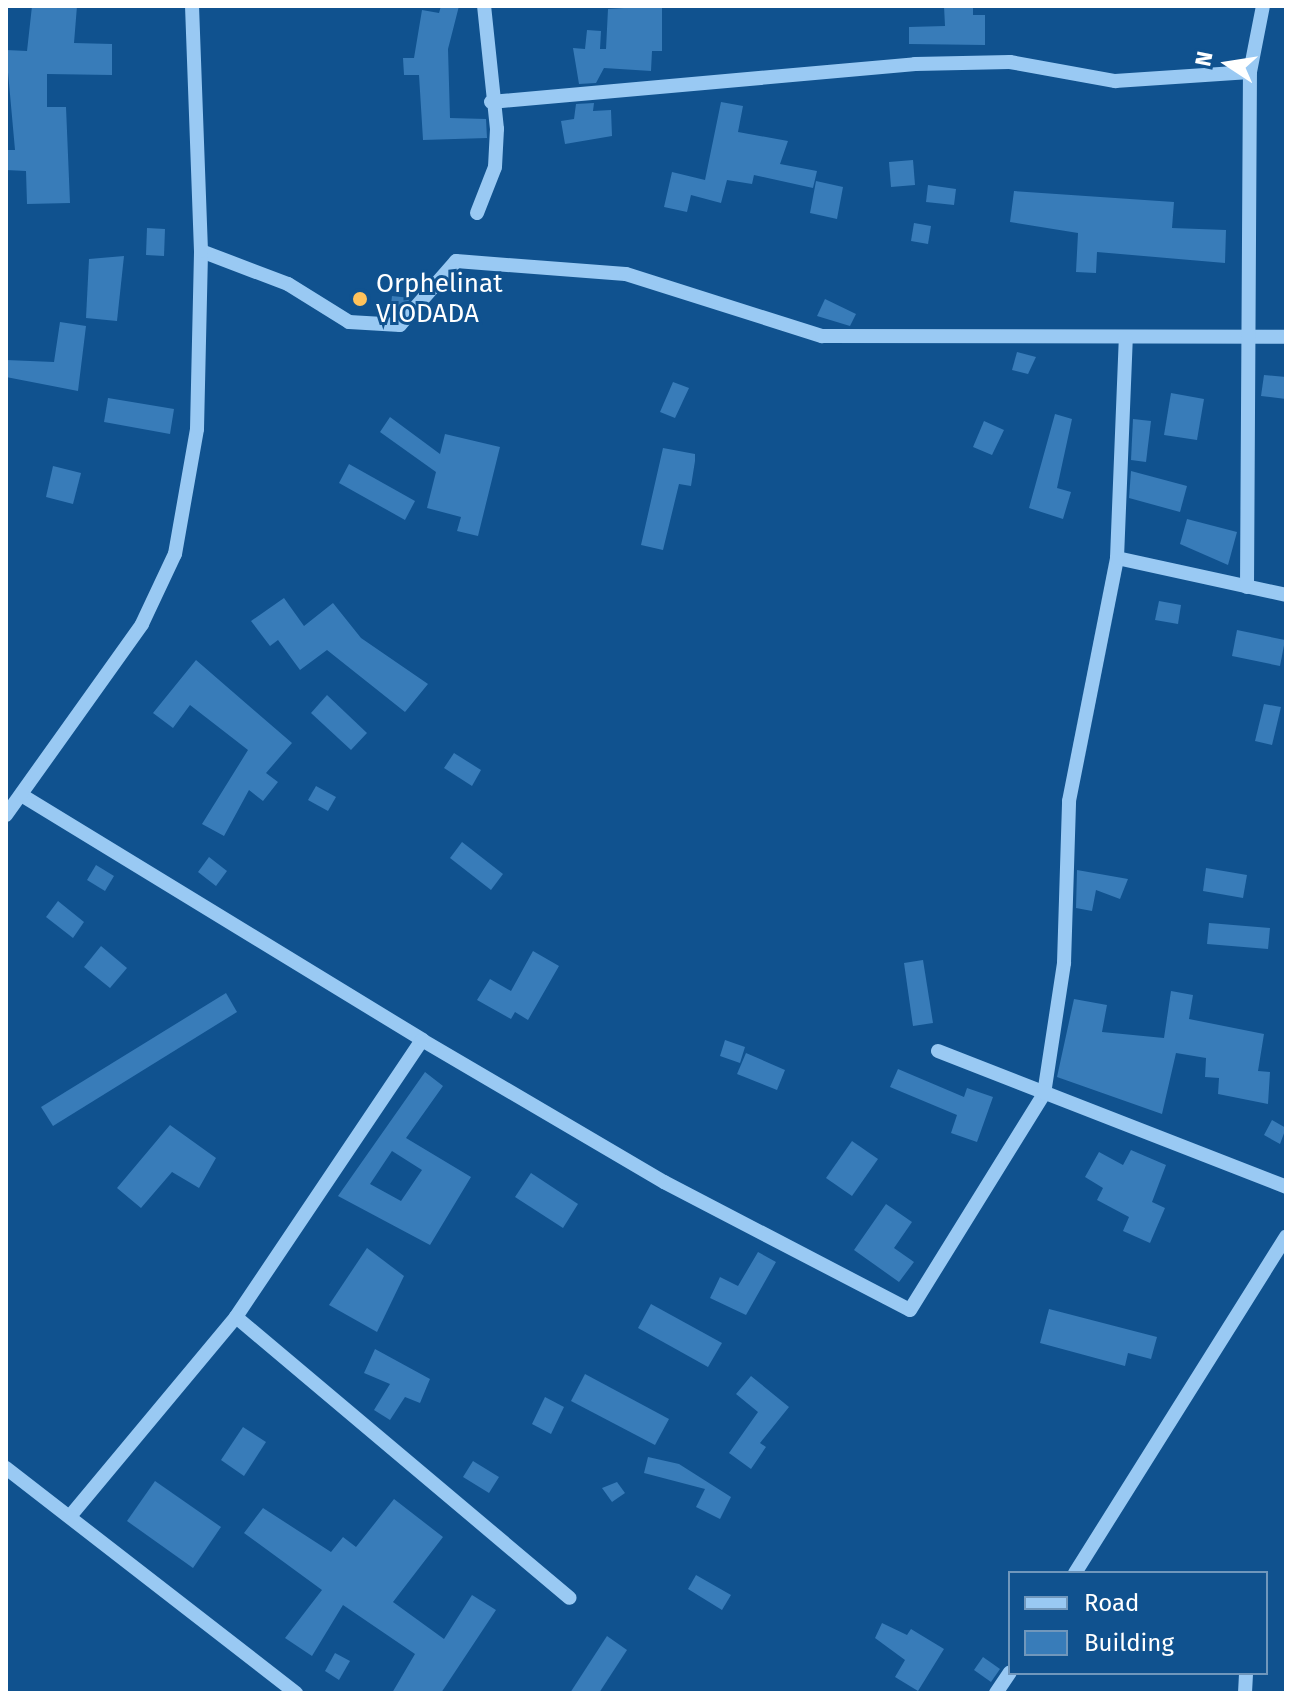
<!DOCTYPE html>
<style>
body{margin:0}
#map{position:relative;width:1292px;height:1699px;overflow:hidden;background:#10528f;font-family:"Fira Sans",sans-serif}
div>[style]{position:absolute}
.building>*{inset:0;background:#387cb9}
.minor>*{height:14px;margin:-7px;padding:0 7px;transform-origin:7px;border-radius:7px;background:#99c9f3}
.dots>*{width:22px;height:22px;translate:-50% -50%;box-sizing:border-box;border:4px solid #10528f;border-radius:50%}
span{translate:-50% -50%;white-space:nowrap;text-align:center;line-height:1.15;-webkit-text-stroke:6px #10528f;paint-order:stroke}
.poi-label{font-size:26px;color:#fff}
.left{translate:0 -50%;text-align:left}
.frame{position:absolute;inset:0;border:8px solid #fff;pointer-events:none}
.legend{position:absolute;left:1008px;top:1571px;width:260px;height:104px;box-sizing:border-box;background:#10528f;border:2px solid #7097bc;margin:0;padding:10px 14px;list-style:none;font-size:24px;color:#fff}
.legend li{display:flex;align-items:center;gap:16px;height:40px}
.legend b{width:40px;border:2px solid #7097bc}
.north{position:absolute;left:1188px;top:24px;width:80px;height:80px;-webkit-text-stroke:6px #10528f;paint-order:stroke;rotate:282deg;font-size:22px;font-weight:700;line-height:32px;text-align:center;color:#fff}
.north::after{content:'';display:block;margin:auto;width:28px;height:36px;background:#fff;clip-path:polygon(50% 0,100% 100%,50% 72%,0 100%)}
</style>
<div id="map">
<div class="building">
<i style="clip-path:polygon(32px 6px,77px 6px,74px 43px,112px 44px,112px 75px,47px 74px,47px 107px,66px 107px,70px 203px,27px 204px,26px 171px,6px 170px,6px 150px,15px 150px,6px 50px,27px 51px)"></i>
<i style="clip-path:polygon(441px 6px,459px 6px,448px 49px,450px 118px,486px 119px,487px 138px,423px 140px,419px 75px,404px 75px,403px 58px,414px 58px,422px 10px,439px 13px)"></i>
<i style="clip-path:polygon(944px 6px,973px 6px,973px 15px,985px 15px,985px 45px,909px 44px,909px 27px,945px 26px)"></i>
<i style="clip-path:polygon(640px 7px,662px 7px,662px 51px,652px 51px,651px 71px,604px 68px,596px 83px,579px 84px,573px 48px,585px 49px,587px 30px,601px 31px,600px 49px,606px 49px,608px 9px)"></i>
<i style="clip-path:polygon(721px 102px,743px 106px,738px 132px,788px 141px,780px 164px,817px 171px,813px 188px,754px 175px,752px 184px,727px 180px,721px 203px,691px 195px,687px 212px,664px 207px,672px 172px,705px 180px)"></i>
<i style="clip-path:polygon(594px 103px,593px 111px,611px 110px,612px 136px,565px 144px,561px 121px,574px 119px,576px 104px)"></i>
<i style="clip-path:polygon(913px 160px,915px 185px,891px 187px,889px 162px)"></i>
<i style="clip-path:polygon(816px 181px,843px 187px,837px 219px,810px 213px)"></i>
<i style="clip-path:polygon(928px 185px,956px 189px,954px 205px,926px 202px)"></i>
<i style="clip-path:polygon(1014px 191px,1174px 202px,1172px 228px,1226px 230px,1225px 263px,1097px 252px,1096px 273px,1076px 272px,1078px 233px,1010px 222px)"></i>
<i style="clip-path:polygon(914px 223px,931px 226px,928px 244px,911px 241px)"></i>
<i style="clip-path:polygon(147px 228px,165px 229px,164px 256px,146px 255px)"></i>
<i style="clip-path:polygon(124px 256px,117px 321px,86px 318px,89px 259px)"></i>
<i style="clip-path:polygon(392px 296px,411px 298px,396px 315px,390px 314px)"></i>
<i style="clip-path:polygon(825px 299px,856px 314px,850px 326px,817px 316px)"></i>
<i style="clip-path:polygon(60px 322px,86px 326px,78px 391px,6px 377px,6px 360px,54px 362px)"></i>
<i style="clip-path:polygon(1017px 352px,1036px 357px,1028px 374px,1012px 370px)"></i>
<i style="clip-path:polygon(1264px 375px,1286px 377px,1286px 399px,1261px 396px)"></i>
<i style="clip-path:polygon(673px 382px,689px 388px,675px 418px,660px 412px)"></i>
<i style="clip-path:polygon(1171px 393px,1204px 399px,1197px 440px,1164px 435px)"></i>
<i style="clip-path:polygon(108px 398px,174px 409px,170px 434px,104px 422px)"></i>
<i style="clip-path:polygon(1055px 414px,1072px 419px,1057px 488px,1071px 492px,1063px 519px,1029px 508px)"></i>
<i style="clip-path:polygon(390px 417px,440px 454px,445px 434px,500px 447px,478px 536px,457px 531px,461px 517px,427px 508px,436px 472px,380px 432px)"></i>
<i style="clip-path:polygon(1133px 419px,1151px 421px,1146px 462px,1131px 460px)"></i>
<i style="clip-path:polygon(984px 421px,1004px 430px,992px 455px,973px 447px)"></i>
<i style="clip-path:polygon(663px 448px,695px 454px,695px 461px,691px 486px,679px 484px,663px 550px,641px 545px)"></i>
<i style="clip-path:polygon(349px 464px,415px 501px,405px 520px,339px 483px)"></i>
<i style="clip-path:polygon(53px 466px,81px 473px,73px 504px,46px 497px)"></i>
<i style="clip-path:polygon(1131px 471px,1187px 486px,1180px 512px,1129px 498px)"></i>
<i style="clip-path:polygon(1187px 519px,1237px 532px,1228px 565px,1180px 544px)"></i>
<i style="clip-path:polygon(284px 598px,304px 626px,333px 603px,361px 638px,428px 684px,405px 712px,327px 650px,300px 670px,278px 640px,270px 646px,251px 621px)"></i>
<i style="clip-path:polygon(1159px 601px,1181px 605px,1178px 624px,1155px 620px)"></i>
<i style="clip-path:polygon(1237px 630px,1285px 640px,1280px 666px,1232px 656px)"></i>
<i style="clip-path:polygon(196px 660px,292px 743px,266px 773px,278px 782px,263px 801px,249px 790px,224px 836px,202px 824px,248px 750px,190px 705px,173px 728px,153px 713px)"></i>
<i style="clip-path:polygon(327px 695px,367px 733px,351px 750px,311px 713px)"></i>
<i style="clip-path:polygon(1264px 704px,1281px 707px,1272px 745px,1255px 741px)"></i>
<i style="clip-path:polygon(454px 753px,481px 770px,472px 786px,444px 768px)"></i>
<i style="clip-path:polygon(316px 786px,336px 797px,328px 811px,308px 800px)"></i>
<i style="clip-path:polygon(462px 842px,503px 874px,491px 890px,450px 858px)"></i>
<i style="clip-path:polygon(209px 857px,227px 871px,216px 886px,198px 872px)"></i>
<i style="clip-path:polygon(96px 865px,114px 876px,105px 891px,87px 880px)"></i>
<i style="clip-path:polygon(1206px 868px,1247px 875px,1243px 898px,1203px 891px)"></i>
<i style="clip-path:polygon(1077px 870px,1128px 879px,1120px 899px,1096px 890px,1092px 911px,1076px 908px)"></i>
<i style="clip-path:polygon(58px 901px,84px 922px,73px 938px,46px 917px)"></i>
<i style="clip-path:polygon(1209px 923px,1270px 928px,1268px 949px,1207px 944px)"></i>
<i style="clip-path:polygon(101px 946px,127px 968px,110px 988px,84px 967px)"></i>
<i style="clip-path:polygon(533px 951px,559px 966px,528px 1020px,515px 1012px,511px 1019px,477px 1000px,490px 979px,511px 991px)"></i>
<i style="clip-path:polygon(923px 960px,933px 1023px,913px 1026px,904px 963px)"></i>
<i style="clip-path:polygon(1171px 991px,1193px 995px,1189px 1019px,1264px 1034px,1258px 1071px,1270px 1072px,1268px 1104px,1218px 1094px,1219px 1078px,1205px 1077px,1206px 1058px,1176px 1053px,1162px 1114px,1057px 1077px,1074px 999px,1107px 1005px,1102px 1032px,1164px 1038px)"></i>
<i style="clip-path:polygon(226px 993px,237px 1012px,53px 1126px,41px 1107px)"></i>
<i style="clip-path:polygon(725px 1040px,745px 1047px,740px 1063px,720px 1056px)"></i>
<i style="clip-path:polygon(746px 1053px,785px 1070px,777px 1090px,737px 1074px)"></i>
<i style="clip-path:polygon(898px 1069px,964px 1097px,967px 1088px,993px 1097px,977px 1142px,951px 1133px,957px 1115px,890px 1087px)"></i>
<i style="clip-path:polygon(evenodd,425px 1072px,443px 1086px,406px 1138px,471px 1177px,430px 1245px,338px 1196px,425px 1072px,392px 1151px,422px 1170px,401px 1201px,370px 1184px,392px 1151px)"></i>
<i style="clip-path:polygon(1272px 1120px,1286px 1128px,1280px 1144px,1264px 1135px)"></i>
<i style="clip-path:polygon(170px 1125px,216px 1158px,199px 1188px,172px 1172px,141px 1208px,117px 1188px)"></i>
<i style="clip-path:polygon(852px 1141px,878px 1159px,852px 1196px,826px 1178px)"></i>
<i style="clip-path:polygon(1131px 1150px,1166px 1165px,1152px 1202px,1165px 1208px,1150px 1243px,1123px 1231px,1129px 1217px,1097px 1200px,1103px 1188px,1085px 1177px,1099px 1152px,1123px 1165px)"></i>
<i style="clip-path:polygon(531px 1173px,578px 1204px,563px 1228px,515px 1197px)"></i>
<i style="clip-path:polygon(886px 1204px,912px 1222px,894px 1248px,914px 1262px,899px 1282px,854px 1250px)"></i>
<i style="clip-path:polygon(367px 1248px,404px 1276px,377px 1332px,329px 1305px)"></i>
<i style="clip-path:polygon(758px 1252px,776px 1262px,746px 1315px,710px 1298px,720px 1277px,738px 1286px)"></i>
<i style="clip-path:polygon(651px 1304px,722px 1343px,708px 1367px,638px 1328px)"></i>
<i style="clip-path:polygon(1049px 1309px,1157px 1337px,1151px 1359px,1128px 1353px,1125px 1366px,1040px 1343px)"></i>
<i style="clip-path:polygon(375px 1349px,430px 1379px,420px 1403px,405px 1397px,390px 1420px,374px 1410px,390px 1384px,364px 1373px)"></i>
<i style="clip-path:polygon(585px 1374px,669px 1419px,655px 1445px,571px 1401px)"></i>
<i style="clip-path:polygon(751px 1376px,789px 1407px,760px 1443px,766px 1447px,751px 1469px,729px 1453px,758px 1412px,736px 1394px)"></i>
<i style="clip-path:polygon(545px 1397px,564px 1407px,551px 1434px,532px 1424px)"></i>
<i style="clip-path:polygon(243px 1427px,266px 1442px,244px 1476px,221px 1460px)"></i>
<i style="clip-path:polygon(648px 1457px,679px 1464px,731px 1497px,720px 1519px,696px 1507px,705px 1489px,644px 1473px)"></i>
<i style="clip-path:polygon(473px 1461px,499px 1477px,489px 1493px,463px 1477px)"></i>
<i style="clip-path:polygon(155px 1481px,221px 1527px,193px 1568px,127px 1521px)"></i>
<i style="clip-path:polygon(617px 1482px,625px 1493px,612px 1502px,602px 1488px)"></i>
<i style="clip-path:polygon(394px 1499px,443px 1537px,393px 1602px,444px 1639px,472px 1595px,496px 1610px,441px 1693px,392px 1693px,415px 1654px,343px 1605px,312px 1656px,285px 1638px,322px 1590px,244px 1533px,263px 1508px,331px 1552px,343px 1537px,356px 1547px)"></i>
<i style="clip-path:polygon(696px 1575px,731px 1595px,722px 1610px,688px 1589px)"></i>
<i style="clip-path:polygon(882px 1623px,907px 1635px,911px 1629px,944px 1649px,918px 1691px,895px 1677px,905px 1660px,875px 1638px)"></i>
<i style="clip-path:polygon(607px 1636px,627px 1650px,599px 1693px,570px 1693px)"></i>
<i style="clip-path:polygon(335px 1653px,350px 1661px,339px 1680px,325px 1671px)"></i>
<i style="clip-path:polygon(983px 1657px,1000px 1669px,991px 1682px,974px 1670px)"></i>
</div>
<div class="minor">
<i style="left:491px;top:102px;width:426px;rotate:-5.1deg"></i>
<i style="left:915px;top:64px;width:95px;rotate:-1.2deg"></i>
<i style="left:1010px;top:62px;width:107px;rotate:10.3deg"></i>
<i style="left:1115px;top:81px;width:135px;rotate:-3.8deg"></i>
<i style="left:477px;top:213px;width:49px;rotate:-68.6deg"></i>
<i style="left:495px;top:167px;width:38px;rotate:-87deg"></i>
<i style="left:497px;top:129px;width:124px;rotate:-96deg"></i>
<i style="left:201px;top:251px;width:93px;rotate:20.8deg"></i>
<i style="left:288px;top:284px;width:72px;rotate:31.9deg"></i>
<i style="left:349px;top:322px;width:51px;rotate:3.4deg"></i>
<i style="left:400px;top:325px;width:85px;rotate:-48.8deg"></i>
<i style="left:456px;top:261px;width:170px;rotate:4.4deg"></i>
<i style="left:626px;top:274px;width:206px;rotate:17.6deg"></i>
<i style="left:822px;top:336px;width:464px;rotate:0.1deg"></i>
<i style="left:1117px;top:558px;width:173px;rotate:12.3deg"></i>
<i style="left:1247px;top:587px;width:515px;rotate:-89.67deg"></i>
<i style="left:1250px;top:72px;width:67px;rotate:-78.9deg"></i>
<i style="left:23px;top:796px;width:468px;rotate:31.4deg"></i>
<i style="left:422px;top:1040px;width:334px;rotate:123.9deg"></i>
<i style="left:236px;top:1317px;width:258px;rotate:129.8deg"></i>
<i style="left:6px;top:815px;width:234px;rotate:-54.5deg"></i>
<i style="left:142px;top:624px;width:77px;rotate:-64.8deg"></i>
<i style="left:175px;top:554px;width:127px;rotate:-80deg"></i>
<i style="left:197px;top:429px;width:178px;rotate:-88.7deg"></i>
<i style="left:201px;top:251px;width:245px;rotate:-92.1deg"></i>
<i style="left:422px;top:1040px;width:281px;rotate:30.4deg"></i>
<i style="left:664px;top:1182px;width:277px;rotate:27.5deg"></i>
<i style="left:910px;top:1310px;width:254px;rotate:-58.2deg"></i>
<i style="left:1044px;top:1094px;width:133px;rotate:-81.3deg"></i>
<i style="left:1064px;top:963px;width:162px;rotate:-88.2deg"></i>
<i style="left:1069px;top:801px;width:248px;rotate:-78.8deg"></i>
<i style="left:1117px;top:558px;width:220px;rotate:-87.7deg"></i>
<i style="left:938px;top:1051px;width:374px;rotate:21.3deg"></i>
<i style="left:236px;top:1317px;width:436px;rotate:40.1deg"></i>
<i style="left:6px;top:1468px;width:367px;rotate:37.8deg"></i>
<i style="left:1075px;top:1573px;width:397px;rotate:-57.9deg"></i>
<i style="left:996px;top:1693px;width:25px;rotate:-56deg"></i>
<i style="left:1245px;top:1693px;width:20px;rotate:-87deg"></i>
</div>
<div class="dots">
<i style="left:360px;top:299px;background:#ffc25b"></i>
</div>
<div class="poi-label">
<span class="left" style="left:376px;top:299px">Orphelinat<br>VIODADA</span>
</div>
<div class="frame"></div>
<ul class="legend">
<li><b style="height:10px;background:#99c9f3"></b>Road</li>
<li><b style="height:22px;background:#387cb9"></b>Building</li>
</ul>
<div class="north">N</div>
</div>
